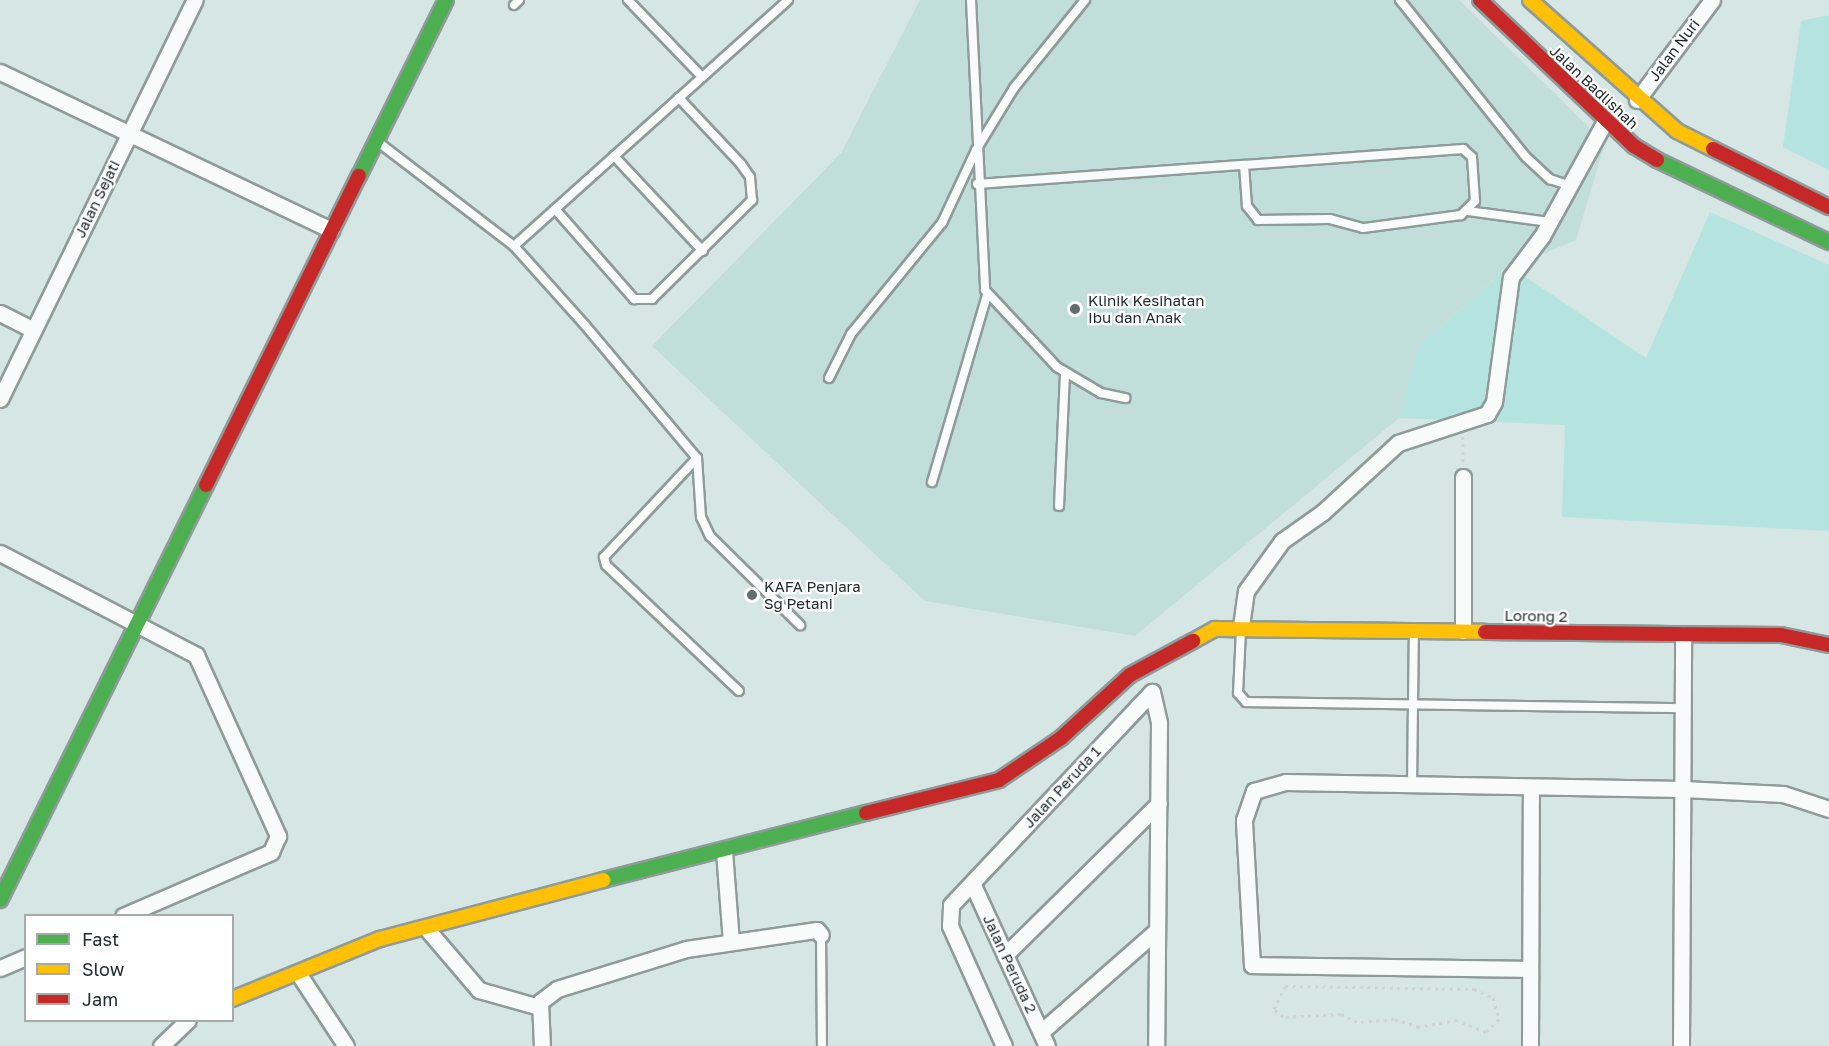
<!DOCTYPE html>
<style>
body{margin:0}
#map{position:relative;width:1829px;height:1046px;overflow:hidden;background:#d5e6e4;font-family:"Golos Text",sans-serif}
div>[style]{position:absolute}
.built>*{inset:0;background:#c1dedb}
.green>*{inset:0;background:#b5e3df}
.path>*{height:3px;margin-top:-1.5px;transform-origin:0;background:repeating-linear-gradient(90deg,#ced3d3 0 3px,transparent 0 7.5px)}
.roads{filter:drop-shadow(2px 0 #8e9b99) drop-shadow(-2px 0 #8e9b99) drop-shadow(0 2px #8e9b99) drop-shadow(0 -2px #8e9b99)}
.lane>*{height:8px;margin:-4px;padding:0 4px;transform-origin:4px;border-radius:4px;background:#f9fbfb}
.street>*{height:15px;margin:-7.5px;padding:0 7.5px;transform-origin:7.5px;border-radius:7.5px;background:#f9fbfb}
.fast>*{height:14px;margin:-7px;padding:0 7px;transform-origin:7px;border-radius:7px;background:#4caf50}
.slow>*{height:14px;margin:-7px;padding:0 7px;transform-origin:7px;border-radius:7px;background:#ffc107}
.jam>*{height:14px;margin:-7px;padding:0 7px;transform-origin:7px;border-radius:7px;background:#c62828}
.dots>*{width:16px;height:16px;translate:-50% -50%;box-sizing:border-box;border:3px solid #fff;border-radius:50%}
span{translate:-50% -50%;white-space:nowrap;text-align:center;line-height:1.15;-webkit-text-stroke:4.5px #fff;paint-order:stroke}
.street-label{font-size:15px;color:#202c2b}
.poi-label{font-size:15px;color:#202c2b}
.left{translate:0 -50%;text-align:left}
.legend{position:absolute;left:24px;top:914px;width:210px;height:108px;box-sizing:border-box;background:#fff;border:2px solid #a6abaa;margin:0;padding:8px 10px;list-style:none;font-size:18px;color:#202c2b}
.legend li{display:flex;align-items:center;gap:12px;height:30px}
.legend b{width:30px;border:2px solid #a6abaa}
</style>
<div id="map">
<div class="built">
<i style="clip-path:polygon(920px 0,1459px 0,1605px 143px,1576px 240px,1503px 271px,1419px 346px,1399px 418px,1135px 636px,925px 601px,652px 346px,841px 153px)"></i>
</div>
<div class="green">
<i style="clip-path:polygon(1829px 15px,1829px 170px,1783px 147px,1801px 21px)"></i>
<i style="clip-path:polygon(1710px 212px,1829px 265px,1829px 531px,1562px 517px,1565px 425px,1399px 418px,1419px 346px,1509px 266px,1646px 358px)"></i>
</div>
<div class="path">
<i style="left:1463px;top:436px;width:27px;rotate:90deg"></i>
<i style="left:1285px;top:986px;width:189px;rotate:0.9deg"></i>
<i style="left:1474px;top:989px;width:21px;rotate:25deg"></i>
<i style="left:1493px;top:998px;width:22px;rotate:74deg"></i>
<i style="left:1499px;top:1019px;width:18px;rotate:135deg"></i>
<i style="left:1486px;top:1032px;width:31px;rotate:-158deg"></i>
<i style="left:1457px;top:1020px;width:39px;rotate:170deg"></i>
<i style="left:1419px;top:1027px;width:26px;rotate:-162deg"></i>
<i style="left:1394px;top:1019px;width:37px;rotate:175deg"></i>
<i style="left:1357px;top:1022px;width:18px;rotate:-153deg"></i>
<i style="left:1341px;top:1014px;width:58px;rotate:177deg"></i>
<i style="left:1283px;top:1017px;width:12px;rotate:-138deg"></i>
<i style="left:1274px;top:1009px;width:25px;rotate:-64deg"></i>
</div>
<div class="roads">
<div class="lane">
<i style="left:628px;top:0;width:107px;rotate:46.1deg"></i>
<i style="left:971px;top:0;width:290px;rotate:87.2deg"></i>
<i style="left:985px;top:290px;width:105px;rotate:46.9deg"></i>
<i style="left:1057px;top:367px;width:51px;rotate:30.6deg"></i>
<i style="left:1101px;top:393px;width:25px;rotate:12deg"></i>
<i style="left:1400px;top:0;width:201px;rotate:51.3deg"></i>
<i style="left:1526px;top:157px;width:33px;rotate:43deg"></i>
<i style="left:1550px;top:179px;width:21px;rotate:19deg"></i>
<i style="left:514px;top:5px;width:7px;rotate:-45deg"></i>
<i style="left:378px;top:142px;width:171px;rotate:37.4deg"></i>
<i style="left:514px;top:246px;width:105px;rotate:48.1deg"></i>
<i style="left:584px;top:324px;width:175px;rotate:49.9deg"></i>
<i style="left:697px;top:458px;width:59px;rotate:86.1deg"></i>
<i style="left:701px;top:517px;width:21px;rotate:65deg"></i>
<i style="left:710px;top:536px;width:127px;rotate:44.7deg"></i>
<i style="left:614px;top:156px;width:130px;rotate:46.9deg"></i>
<i style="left:977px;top:184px;width:268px;rotate:-4.1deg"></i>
<i style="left:1244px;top:165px;width:220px;rotate:-4.2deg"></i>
<i style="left:1463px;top:149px;width:12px;rotate:42deg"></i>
<i style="left:1472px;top:157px;width:44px;rotate:86.1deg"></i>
<i style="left:1475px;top:201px;width:20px;rotate:135deg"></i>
<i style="left:1461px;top:215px;width:99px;rotate:172.4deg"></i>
<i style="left:1363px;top:228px;width:34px;rotate:-165deg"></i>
<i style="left:1330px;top:219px;width:72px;rotate:179.2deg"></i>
<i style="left:1258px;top:220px;width:18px;rotate:-128deg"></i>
<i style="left:1247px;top:206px;width:41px;rotate:-94.2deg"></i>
<i style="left:555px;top:209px;width:120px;rotate:48.7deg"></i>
<i style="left:634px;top:299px;width:18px"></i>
<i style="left:652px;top:299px;width:141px;rotate:-44.7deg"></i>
<i style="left:752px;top:200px;width:23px;rotate:-95deg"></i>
<i style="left:750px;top:177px;width:16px;rotate:-125deg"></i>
<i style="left:741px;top:164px;width:91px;rotate:-133.2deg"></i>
<i style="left:1468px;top:211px;width:82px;rotate:7.7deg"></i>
<i style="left:514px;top:246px;width:368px;rotate:-41.9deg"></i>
<i style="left:829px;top:378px;width:49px;rotate:-63.4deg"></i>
<i style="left:851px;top:334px;width:144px;rotate:-50.7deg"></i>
<i style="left:942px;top:223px;width:81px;rotate:-65deg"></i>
<i style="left:976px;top:150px;width:73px;rotate:-58.5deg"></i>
<i style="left:1014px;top:88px;width:113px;rotate:-51.1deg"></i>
<i style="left:697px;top:458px;width:136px;rotate:133.2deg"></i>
<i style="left:604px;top:557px;width:8px;rotate:76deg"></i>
<i style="left:606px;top:565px;width:183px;rotate:43.5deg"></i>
<i style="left:932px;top:482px;width:195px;rotate:-73.6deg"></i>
<i style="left:1059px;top:506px;width:133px;rotate:-87.4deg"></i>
<i style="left:1241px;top:630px;width:63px;rotate:92.7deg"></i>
<i style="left:1238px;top:693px;width:12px;rotate:48deg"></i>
<i style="left:1246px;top:702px;width:437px;rotate:0.8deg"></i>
<i style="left:1412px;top:785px;width:153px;rotate:-89.3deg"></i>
<i style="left:821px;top:935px;width:111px;rotate:89.5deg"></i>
</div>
<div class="street">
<i style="left:0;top:72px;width:367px;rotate:25.5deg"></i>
<i style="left:1637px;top:100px;width:125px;rotate:-53.1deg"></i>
<i style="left:0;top:313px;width:37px;rotate:27deg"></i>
<i style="left:0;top:399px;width:444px;rotate:-64deg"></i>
<i style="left:0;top:553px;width:221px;rotate:27.5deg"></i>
<i style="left:196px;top:655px;width:199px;rotate:65.6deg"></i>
<i style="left:278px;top:836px;width:17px;rotate:114deg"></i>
<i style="left:271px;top:852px;width:161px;rotate:156.6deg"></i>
<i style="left:1241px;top:626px;width:35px;rotate:-82deg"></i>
<i style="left:1246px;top:591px;width:62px;rotate:-54.2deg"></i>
<i style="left:1282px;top:541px;width:50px;rotate:-35.3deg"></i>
<i style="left:1323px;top:512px;width:102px;rotate:-42.6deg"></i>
<i style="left:1398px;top:443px;width:94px;rotate:-18deg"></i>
<i style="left:1487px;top:414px;width:14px;rotate:-60deg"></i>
<i style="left:1494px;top:402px;width:126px;rotate:-82.3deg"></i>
<i style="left:1511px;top:277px;width:51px;rotate:-52.9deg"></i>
<i style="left:1542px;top:236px;width:129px;rotate:-61.2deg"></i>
<i style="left:1463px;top:631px;width:154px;rotate:-90deg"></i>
<i style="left:724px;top:851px;width:90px;rotate:85.6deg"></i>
<i style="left:972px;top:883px;width:179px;rotate:65.3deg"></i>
<i style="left:426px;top:928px;width:82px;rotate:49.5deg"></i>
<i style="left:479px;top:990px;width:62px;rotate:15.8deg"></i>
<i style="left:1005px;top:955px;width:216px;rotate:-44.6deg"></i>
<i style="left:0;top:968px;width:28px;rotate:-23deg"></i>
<i style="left:1529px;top:969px;width:277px;rotate:-179.2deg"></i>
<i style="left:1252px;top:965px;width:145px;rotate:-93.2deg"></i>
<i style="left:1244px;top:820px;width:31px;rotate:-71deg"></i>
<i style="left:1254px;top:791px;width:33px;rotate:-16deg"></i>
<i style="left:1286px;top:782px;width:397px;rotate:1deg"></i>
<i style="left:1683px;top:789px;width:100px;rotate:2.9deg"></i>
<i style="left:1783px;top:794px;width:48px;rotate:18.1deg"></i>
<i style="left:298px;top:973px;width:87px;rotate:56.7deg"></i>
<i style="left:1041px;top:1032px;width:154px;rotate:-41.3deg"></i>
<i style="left:161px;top:1046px;width:37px;rotate:-44deg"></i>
<i style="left:542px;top:1046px;width:44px;rotate:-92.6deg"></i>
<i style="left:540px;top:1002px;width:21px;rotate:-37deg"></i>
<i style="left:557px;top:989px;width:135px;rotate:-17.2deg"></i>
<i style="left:686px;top:949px;width:132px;rotate:-8.3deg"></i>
<i style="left:817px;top:930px;width:6px;rotate:51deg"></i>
<i style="left:1004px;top:1046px;width:132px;rotate:-114.2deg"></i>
<i style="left:950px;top:926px;width:21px;rotate:-87deg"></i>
<i style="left:951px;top:905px;width:293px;rotate:-46.7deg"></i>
<i style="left:1152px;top:692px;width:32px;rotate:77deg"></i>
<i style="left:1159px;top:723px;width:323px;rotate:90.5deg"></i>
<i style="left:1530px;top:1046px;width:259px;rotate:-89.8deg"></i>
<i style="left:1681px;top:1046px;width:412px;rotate:-89.7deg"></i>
</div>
<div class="fast">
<i style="left:1657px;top:160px;width:191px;rotate:25.5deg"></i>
<i style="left:359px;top:176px;width:196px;rotate:-63.7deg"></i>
<i style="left:603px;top:880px;width:271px;rotate:-14.3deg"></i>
<i style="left:0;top:900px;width:463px;rotate:-63.6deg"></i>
</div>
<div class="slow">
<i style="left:1530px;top:0;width:197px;rotate:41.7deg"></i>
<i style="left:1677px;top:131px;width:40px;rotate:26.6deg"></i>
<i style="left:1193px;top:641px;width:25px;rotate:-29deg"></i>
<i style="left:1215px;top:629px;width:270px;rotate:0.6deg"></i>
<i style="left:232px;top:999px;width:160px;rotate:-22.1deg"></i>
<i style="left:380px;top:939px;width:231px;rotate:-14.8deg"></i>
</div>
<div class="jam">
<i style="left:1480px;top:0;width:212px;rotate:43.5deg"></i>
<i style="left:1634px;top:146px;width:27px;rotate:31deg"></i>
<i style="left:1713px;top:149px;width:130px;rotate:26.6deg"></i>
<i style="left:206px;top:485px;width:345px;rotate:-63.7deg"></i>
<i style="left:1485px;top:632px;width:296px;rotate:0.6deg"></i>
<i style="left:1781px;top:635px;width:49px;rotate:11.8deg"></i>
<i style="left:866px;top:813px;width:137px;rotate:-13.9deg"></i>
<i style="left:999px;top:780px;width:75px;rotate:-34.1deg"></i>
<i style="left:1061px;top:738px;width:93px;rotate:-42.4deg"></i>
<i style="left:1130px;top:675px;width:72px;rotate:-28.4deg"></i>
</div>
</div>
<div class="dots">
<i style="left:1075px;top:309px;background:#5f6d6c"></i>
<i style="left:752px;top:595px;background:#5f6d6c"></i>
</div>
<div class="street-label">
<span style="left:1674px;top:50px;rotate:-53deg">Jalan Nuri</span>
<span style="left:1594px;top:87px;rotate:43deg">Jalan Badlishah</span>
<span style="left:97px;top:199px;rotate:-64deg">Jalan Sejati</span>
<span style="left:1536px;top:616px;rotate:1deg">Lorong 2</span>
<span style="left:1062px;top:787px;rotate:-47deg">Jalan Peruda 1</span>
<span style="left:1010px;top:964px;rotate:65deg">Jalan Peruda 2</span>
</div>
<div class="poi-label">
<span class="left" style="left:1088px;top:309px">Klinik Kesihatan<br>Ibu dan Anak</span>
<span class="left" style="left:764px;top:595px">KAFA Penjara<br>Sg Petani</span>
</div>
<ul class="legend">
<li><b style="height:8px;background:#4caf50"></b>Fast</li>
<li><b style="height:8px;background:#ffc107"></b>Slow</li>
<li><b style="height:8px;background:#c62828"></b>Jam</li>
</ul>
</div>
